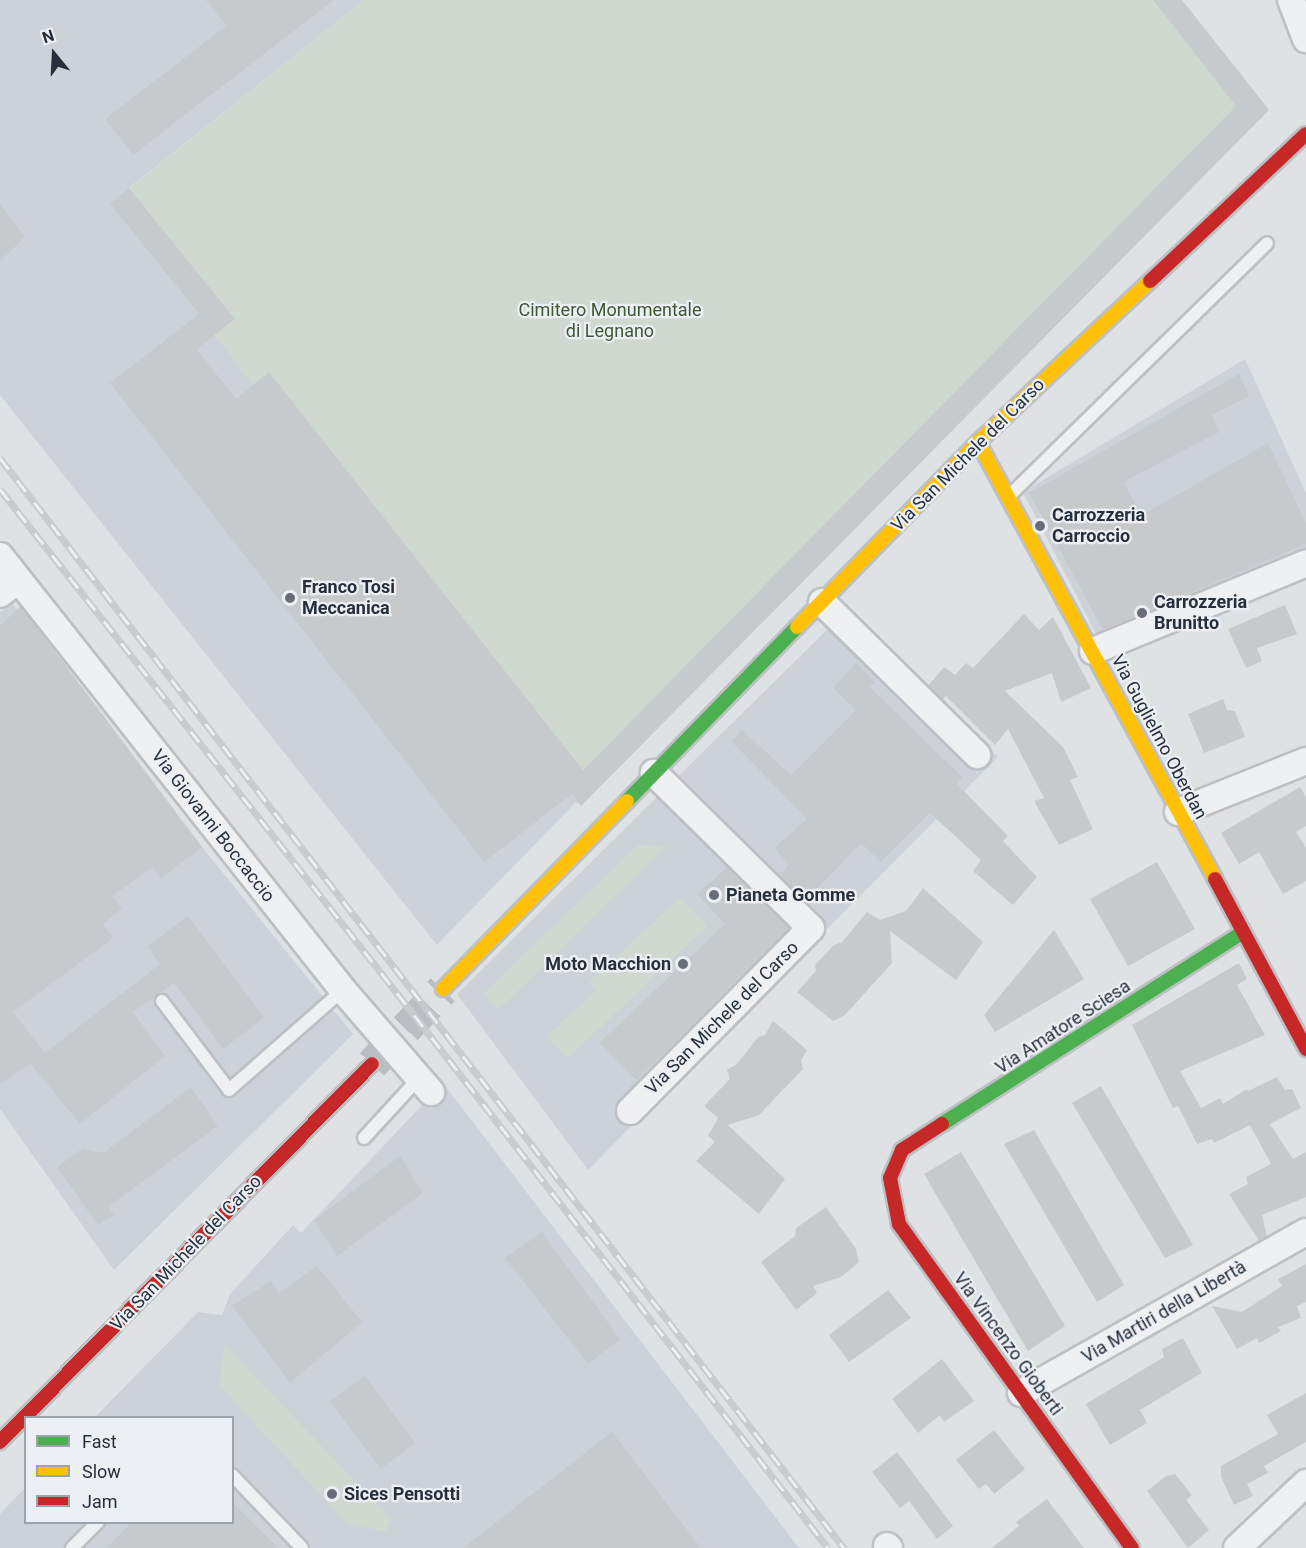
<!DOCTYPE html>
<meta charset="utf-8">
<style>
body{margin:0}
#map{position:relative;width:1306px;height:1548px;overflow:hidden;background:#dfe2e5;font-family:Roboto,sans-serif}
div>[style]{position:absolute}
.built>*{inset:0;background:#cdd2d8}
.green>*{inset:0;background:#d0d9d0}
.building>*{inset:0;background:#c7cacd}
.primary-tunnel>*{height:33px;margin-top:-16.5px;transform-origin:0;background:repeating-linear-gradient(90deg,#babec3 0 33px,transparent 0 49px)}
.roads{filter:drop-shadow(2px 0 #bdc0c3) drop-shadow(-2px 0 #bdc0c3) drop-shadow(0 2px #bdc0c3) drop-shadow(0 -2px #bdc0c3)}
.lane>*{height:12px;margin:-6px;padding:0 6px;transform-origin:6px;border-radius:6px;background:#eef0f1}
.street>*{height:26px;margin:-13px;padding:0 13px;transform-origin:13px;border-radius:13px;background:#eef0f1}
.fast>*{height:14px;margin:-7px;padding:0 7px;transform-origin:7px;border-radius:7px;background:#4caf50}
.slow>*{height:14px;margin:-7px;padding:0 7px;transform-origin:7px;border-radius:7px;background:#ffc107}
.jam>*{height:14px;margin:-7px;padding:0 7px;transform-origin:7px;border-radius:7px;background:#c62828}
.rail>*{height:7px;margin-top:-3.5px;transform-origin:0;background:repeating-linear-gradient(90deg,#ecf0f5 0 14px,#c8cacc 0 28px);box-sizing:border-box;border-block:2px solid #c8cacc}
.dots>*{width:16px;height:16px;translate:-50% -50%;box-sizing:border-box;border:3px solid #ecf0f5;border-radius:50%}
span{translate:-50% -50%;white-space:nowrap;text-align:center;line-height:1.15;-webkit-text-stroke:4.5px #ecf0f5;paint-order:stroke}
.park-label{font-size:18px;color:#3d5934}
.street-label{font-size:18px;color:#26303d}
.poi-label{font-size:18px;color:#26303d;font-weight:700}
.left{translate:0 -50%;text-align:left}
.right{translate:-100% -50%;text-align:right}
.legend{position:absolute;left:24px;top:1416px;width:210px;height:108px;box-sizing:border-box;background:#ecf0f5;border:2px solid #9da3ab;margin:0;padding:8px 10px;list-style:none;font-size:18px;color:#26303d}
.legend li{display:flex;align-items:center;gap:12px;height:30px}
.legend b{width:30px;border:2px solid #9da3ab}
.north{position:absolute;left:24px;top:24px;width:60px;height:60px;-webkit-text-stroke:4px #ecf0f5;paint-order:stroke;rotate:342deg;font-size:16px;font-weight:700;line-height:24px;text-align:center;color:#26303d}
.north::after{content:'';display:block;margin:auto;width:21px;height:27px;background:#26303d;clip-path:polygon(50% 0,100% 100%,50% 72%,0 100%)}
</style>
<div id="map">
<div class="built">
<i style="clip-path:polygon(0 0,364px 0,129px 188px,215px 335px,581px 806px,576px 802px,437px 945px,0 395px)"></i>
<i style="clip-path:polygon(1245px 359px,1306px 493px,1306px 552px,1098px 637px,1023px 492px)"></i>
<i style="clip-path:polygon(12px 603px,53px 652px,202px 847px,353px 1034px,114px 1270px,0 1109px,0 612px)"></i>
<i style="clip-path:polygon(848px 609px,998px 757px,588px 1170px,457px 994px)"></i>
<i style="clip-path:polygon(443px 1083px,799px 1548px,0 1548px,0 1514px,25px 1488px,26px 1522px,232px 1522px,232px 1418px,95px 1417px,198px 1312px,222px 1315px,230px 1294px,293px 1225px,301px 1233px)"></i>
</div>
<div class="green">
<i style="clip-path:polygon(364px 0,1182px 0,1269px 110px,581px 806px,215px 335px,110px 204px)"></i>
<i style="clip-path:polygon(638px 845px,665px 847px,498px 1010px,483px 994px)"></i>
<i style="clip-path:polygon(680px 898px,707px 926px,568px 1058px,547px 1036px,597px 990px,589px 982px)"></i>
<i style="clip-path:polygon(224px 1344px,391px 1519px,385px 1532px,347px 1523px,220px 1386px)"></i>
</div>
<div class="building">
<i style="clip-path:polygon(206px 0,334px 0,133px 155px,105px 119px,226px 26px)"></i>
<i style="clip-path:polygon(1153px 0,1182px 0,1269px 110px,581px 806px,572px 794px,484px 862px,110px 383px,199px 314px,110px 204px,129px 188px,235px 319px,197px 349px,236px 399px,269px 372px,583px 770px,1236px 106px)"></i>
<i style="clip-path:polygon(0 204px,25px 237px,0 261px)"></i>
<i style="clip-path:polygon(1239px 374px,1249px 396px,1212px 415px,1219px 432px,1123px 482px,1142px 515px,1268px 443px,1306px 523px,1306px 544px,1103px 630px,1029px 493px)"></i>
<i style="clip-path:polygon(1285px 605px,1297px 634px,1257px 648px,1262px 661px,1246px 668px,1228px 629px)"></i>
<i style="clip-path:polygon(21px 606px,202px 847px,161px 878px,152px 868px,112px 896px,122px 908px,103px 924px,113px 938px,13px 1012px,45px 1053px,160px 964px,147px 946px,188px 916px,264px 1018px,223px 1049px,174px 983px,133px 1012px,165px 1056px,80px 1124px,31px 1064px,42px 1056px,0 1084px,0 626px)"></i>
<i style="clip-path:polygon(1024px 614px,1039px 630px,1053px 617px,1091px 688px,1061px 702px,1052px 673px,1005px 691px,1063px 747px,1078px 777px,1070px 780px,1093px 829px,1059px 845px,1034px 801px,1044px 798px,1008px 729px,995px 745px,946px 696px,942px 700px,928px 686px,944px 667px,955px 675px,966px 663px,973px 668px)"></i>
<i style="clip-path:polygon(856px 663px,875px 682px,870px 687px,962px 777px,957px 784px,1008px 836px,1003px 841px,1037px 877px,1013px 905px,973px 871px,981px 860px,930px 813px,881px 862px,861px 843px,805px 901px,780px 876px,789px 865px,774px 848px,807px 819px,731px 741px,742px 730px,791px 775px,856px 710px,833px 688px)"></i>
<i style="clip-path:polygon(1223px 699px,1227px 710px,1235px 711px,1245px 737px,1204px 753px,1188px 714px)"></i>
<i style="clip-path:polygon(1300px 787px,1306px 797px,1306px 826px,1296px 832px,1306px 848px,1306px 881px,1283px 894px,1259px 852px,1239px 864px,1221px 833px)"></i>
<i style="clip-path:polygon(1157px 862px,1195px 929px,1128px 966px,1090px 899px)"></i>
<i style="clip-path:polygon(727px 867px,789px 928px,636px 1080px,599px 1043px,725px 924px,697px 894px)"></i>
<i style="clip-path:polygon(923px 888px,983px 942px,956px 980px,890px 931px,892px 963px,845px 1015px,833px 1021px,797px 992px,816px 971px,815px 965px,834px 945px,842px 942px,867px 912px,880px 920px,906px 911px)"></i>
<i style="clip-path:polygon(1054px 930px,1084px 979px,995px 1032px,984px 1015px)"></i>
<i style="clip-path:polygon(1239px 963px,1247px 979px,1237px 985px,1265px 1035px,1180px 1071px,1201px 1108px,1220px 1098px,1223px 1104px,1247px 1089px,1248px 1091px,1277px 1077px,1285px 1090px,1292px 1089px,1301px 1108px,1270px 1124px,1293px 1159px,1306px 1152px,1306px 1197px,1262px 1215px,1267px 1237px,1259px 1241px,1229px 1194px,1248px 1184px,1246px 1177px,1271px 1164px,1250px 1125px,1214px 1143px,1212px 1139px,1197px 1144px,1178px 1106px,1173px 1108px,1132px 1025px)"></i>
<i style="clip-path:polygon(773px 1021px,807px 1050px,801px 1060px,803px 1069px,759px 1115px,728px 1125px,785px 1179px,759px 1214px,696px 1161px,715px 1142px,708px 1136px,718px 1118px,704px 1106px,730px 1079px,727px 1070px,737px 1064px,758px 1037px,765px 1035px)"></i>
<i style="clip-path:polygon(1101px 1086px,1193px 1245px,1165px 1258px,1072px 1103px)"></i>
<i style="clip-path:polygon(191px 1087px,218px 1126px,108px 1207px,114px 1215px,98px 1225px,57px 1167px,83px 1148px,103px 1153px)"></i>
<i style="clip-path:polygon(1034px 1130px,1124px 1285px,1097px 1302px,1004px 1144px)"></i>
<i style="clip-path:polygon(961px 1152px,1065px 1326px,1028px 1351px,924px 1174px)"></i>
<i style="clip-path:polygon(400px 1156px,423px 1193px,337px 1256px,314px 1220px)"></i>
<i style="clip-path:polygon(826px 1207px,856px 1249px,859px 1262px,841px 1277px,813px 1286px,817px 1293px,796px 1310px,761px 1262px,795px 1236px,796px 1228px)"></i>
<i style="clip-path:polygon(542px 1232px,620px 1339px,588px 1364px,505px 1258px)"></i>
<i style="clip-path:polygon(1306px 1264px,1306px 1302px,1297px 1306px,1301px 1318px,1278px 1327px,1281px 1331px,1259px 1343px,1257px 1338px,1237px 1349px,1212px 1306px,1242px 1312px,1282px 1286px,1278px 1279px)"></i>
<i style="clip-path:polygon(317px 1266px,362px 1322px,290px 1383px,232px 1306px,271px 1281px,279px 1293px)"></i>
<i style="clip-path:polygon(888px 1290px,911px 1318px,849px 1362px,829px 1335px)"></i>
<i style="clip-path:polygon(1183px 1338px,1202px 1373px,1140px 1410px,1147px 1423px,1110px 1445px,1086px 1404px,1164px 1357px,1162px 1349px)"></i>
<i style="clip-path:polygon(942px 1359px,974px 1401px,944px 1422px,940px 1415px,918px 1433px,892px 1399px)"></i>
<i style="clip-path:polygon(365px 1376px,415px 1443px,381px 1469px,330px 1401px)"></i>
<i style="clip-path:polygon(1306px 1393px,1306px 1442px,1264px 1466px,1268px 1473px,1247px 1484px,1253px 1496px,1234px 1505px,1221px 1477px,1221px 1466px,1278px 1434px,1267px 1415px)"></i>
<i style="clip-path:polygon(994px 1430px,1025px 1469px,994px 1494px,986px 1484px,979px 1489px,956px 1460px)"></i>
<i style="clip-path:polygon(612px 1432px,701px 1548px,463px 1548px)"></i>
<i style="clip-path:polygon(897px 1452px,953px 1526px,937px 1539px,909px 1501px,900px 1508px,872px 1472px)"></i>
<i style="clip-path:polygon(1175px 1474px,1192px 1495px,1186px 1500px,1209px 1530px,1188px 1548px,1147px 1491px,1166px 1476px)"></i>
<i style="clip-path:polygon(1047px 1499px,1084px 1548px,992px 1548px,1019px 1526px,1016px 1522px)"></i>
<i style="clip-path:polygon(232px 1502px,278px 1548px,106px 1548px,132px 1522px,232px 1522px)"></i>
</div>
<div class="primary-tunnel">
<i style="left:372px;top:1064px;width:103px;rotate:-46.6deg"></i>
</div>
<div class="roads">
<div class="lane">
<i style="left:1009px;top:496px;width:361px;rotate:-44.4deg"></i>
<i style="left:162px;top:1001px;width:111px;rotate:53deg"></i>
<i style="left:229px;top:1090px;width:152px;rotate:-41.3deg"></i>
<i style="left:364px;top:1138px;width:80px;rotate:-47.5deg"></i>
<i style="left:232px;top:1475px;width:101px;rotate:46.2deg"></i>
<i style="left:72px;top:1548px;width:37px;rotate:-45deg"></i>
</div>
<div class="street">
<i style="left:1291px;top:0;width:42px;rotate:69deg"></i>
<i style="left:0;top:556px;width:553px;rotate:51.68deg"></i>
<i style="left:343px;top:990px;width:135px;rotate:49.2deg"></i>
<i style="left:0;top:594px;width:23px;rotate:-38deg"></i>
<i style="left:822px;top:602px;width:218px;rotate:44.6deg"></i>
<i style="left:1093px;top:651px;width:230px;rotate:-22.4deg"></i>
<i style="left:1178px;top:812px;width:138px;rotate:-21.7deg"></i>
<i style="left:630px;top:1111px;width:257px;rotate:-45.3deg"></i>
<i style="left:811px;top:928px;width:221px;rotate:-135.4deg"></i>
<i style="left:1021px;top:1393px;width:327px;rotate:-29.5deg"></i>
<i style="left:887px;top:1546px;width:3px;rotate:45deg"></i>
<i style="left:1237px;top:1548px;width:95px;rotate:-43.3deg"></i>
</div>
<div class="fast">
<i style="left:627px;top:801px;width:243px;rotate:-45.7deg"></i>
<i style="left:942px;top:1124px;width:356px;rotate:-32.5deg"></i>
</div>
<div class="slow">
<i style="left:978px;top:442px;width:497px;rotate:61.5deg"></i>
<i style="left:797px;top:627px;width:259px;rotate:-45.6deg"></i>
<i style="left:978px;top:442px;width:236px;rotate:-43.1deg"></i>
<i style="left:443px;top:989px;width:263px;rotate:-45.6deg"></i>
</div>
<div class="jam">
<i style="left:1150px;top:281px;width:214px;rotate:-43.3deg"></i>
<i style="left:1215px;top:879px;width:193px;rotate:61.8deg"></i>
<i style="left:942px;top:1124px;width:48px;rotate:147deg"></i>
<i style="left:902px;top:1150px;width:30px;rotate:113deg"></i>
<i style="left:890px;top:1178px;width:47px;rotate:78.9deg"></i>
<i style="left:899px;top:1224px;width:399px;rotate:54.3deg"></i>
<i style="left:0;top:1442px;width:530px;rotate:-45.46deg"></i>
</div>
</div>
<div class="rail">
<i style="left:0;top:458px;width:1379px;rotate:52.25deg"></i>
<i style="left:0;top:489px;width:642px;rotate:51.77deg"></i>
<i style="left:397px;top:993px;width:703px;rotate:52.17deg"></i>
</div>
<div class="dots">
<i style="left:1040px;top:526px;background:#676e78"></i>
<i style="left:290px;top:598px;background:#676e78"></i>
<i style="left:1142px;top:613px;background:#676e78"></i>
<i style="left:714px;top:895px;background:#676e78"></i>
<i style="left:683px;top:964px;background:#676e78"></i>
<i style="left:332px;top:1494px;background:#676e78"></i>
</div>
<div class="park-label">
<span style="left:610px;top:321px">Cimitero Monumentale<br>di Legnano</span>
</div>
<div class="street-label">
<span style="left:968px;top:455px;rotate:-45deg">Via San Michele del Carso</span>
<span style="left:1159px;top:737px;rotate:62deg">Via Guglielmo Oberdan</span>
<span style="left:213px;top:826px;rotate:52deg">Via Giovanni Boccaccio</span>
<span style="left:722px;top:1018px;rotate:-45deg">Via San Michele del Carso</span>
<span style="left:1063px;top:1027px;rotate:-33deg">Via Amatore Sciesa</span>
<span style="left:186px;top:1253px;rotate:-46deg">Via San Michele del Carso</span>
<span style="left:1164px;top:1312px;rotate:-30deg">Via Martiri della Libertà</span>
<span style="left:1008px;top:1344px;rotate:54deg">Via Vincenzo Gioberti</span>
</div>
<div class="poi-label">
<span class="left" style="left:1052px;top:526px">Carrozzeria<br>Carroccio</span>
<span class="left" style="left:302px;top:598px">Franco Tosi<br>Meccanica</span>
<span class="left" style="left:1154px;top:613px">Carrozzeria<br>Brunitto</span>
<span class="left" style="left:726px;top:895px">Pianeta Gomme</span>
<span class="right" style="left:671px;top:964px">Moto Macchion</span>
<span class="left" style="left:344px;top:1494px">Sices Pensotti</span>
</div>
<ul class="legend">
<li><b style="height:8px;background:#4caf50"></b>Fast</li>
<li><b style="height:8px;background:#ffc107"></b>Slow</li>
<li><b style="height:8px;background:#c62828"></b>Jam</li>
</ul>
<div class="north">N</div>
</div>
